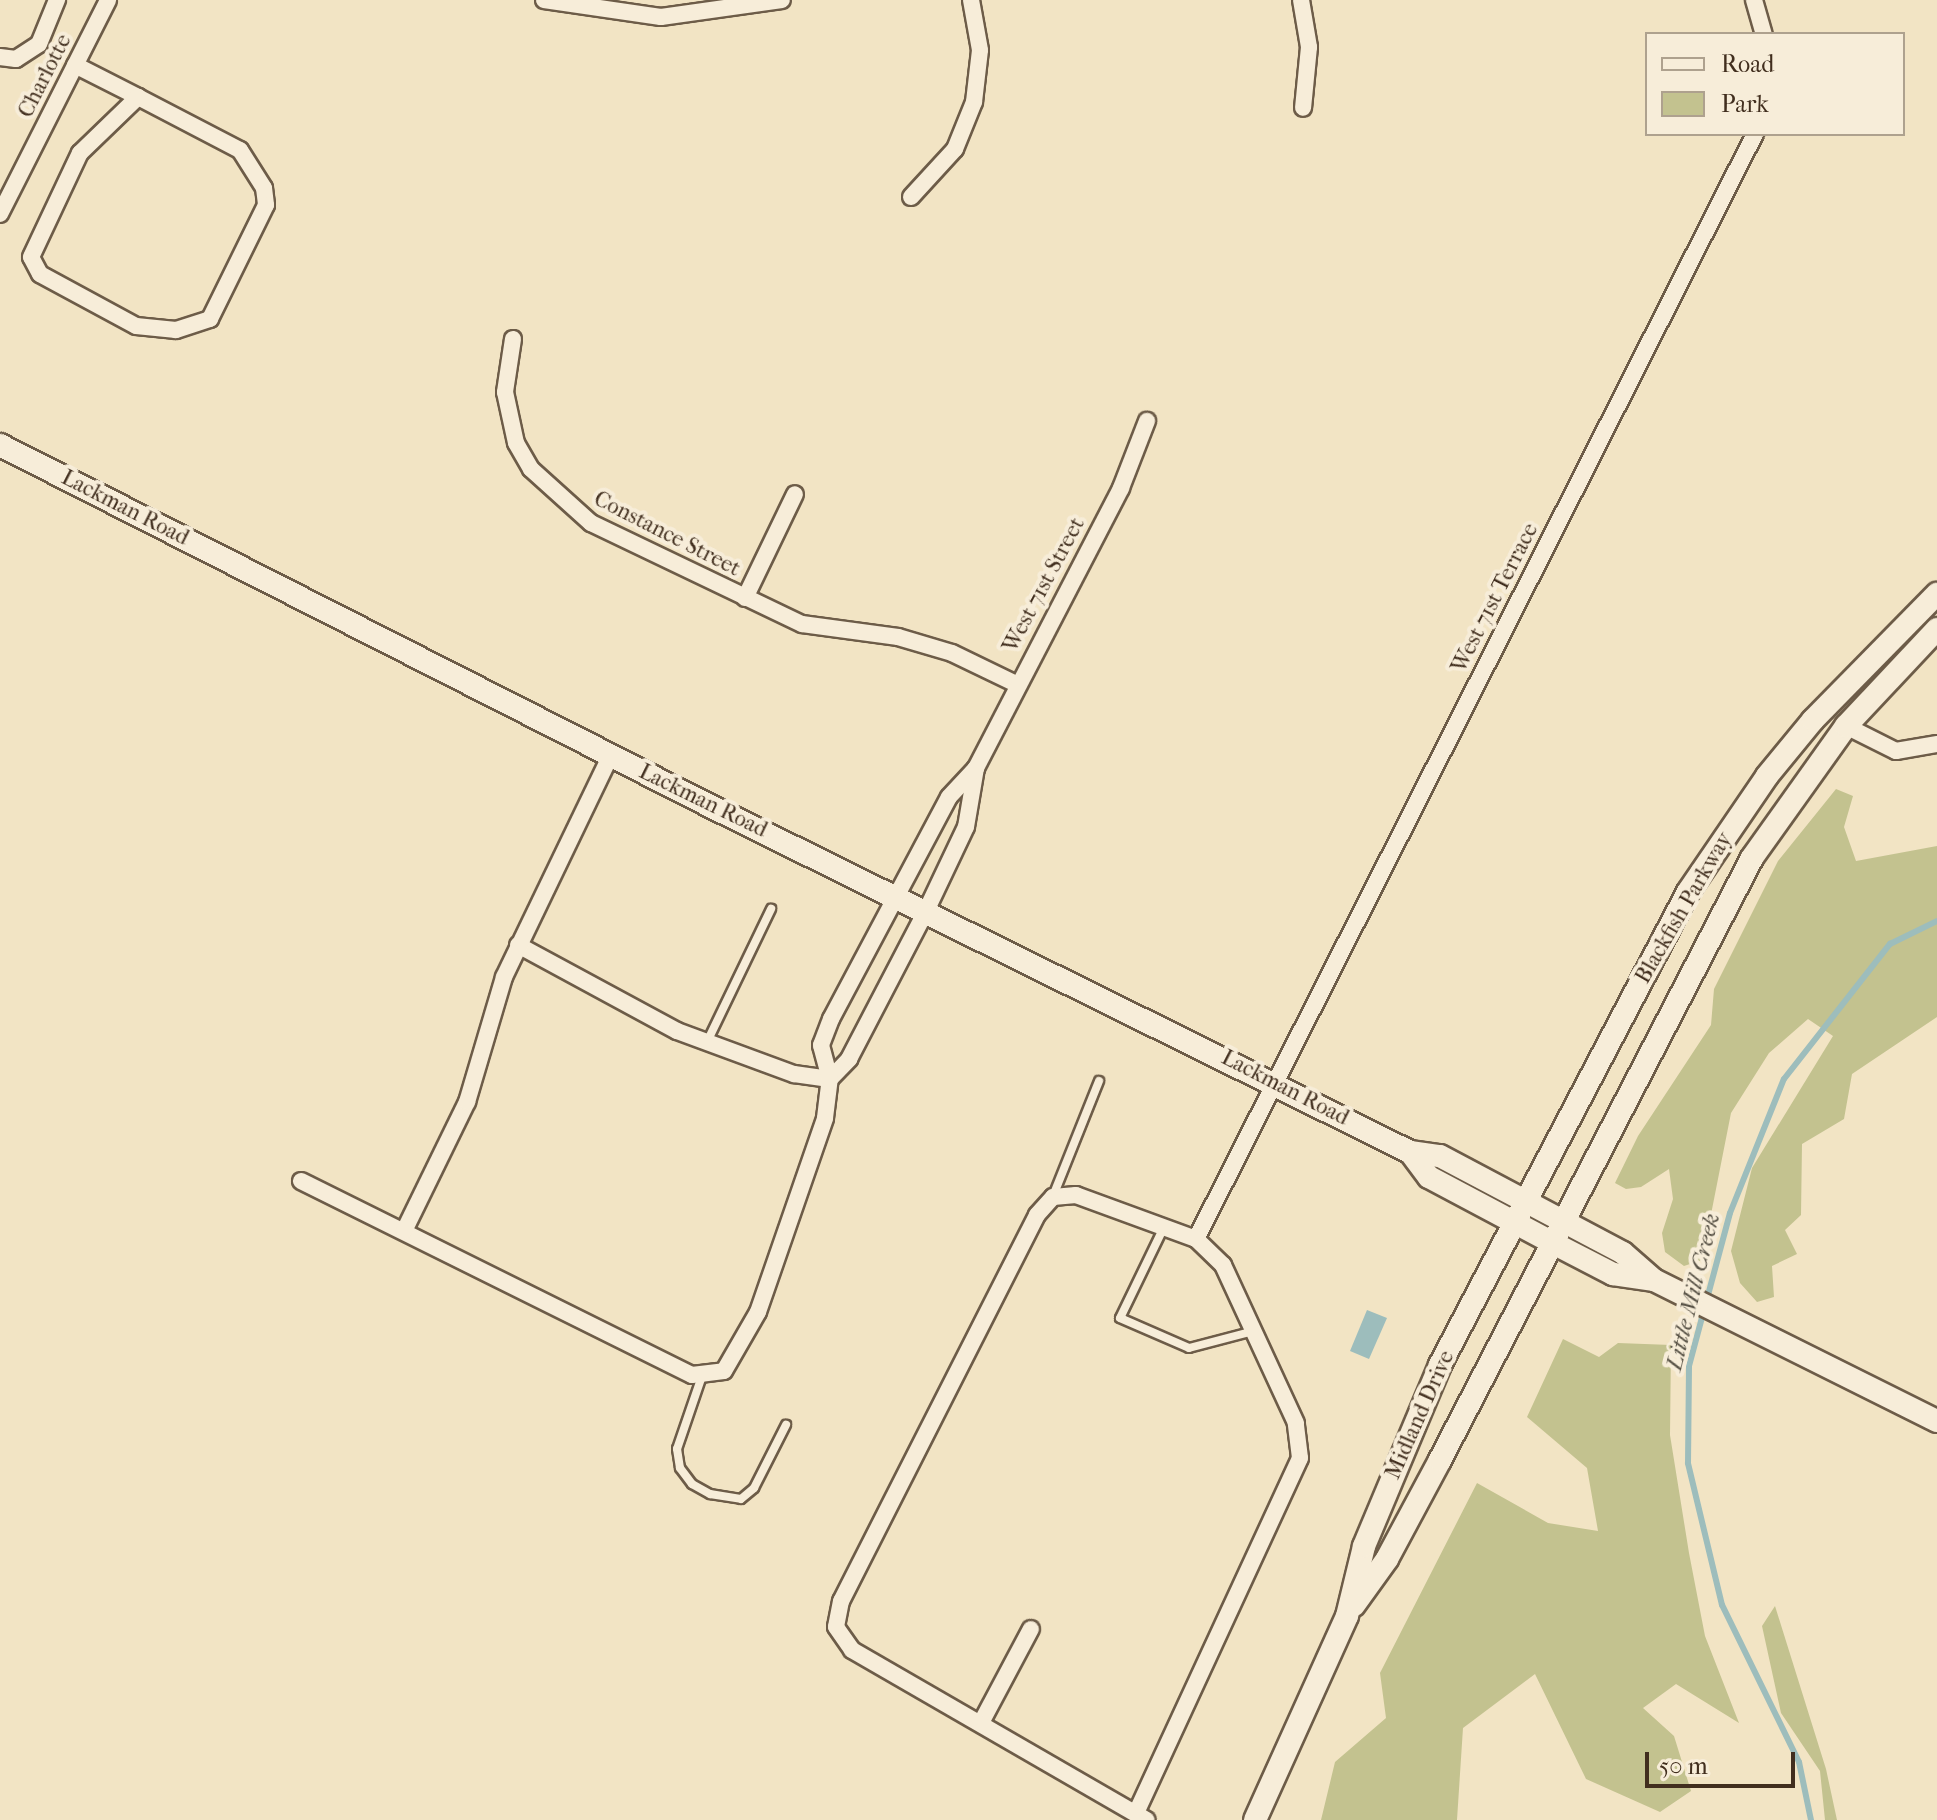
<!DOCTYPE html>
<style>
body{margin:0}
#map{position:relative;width:1937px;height:1820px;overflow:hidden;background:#f2e4c4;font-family:"IM FELL French Canon",serif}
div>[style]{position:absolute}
.green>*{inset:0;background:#c3c28f}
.water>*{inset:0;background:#9dbdbc}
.stream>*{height:6px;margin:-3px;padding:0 3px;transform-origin:3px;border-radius:3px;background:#9dbdbc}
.roads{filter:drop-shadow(2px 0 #6d5c48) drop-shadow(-2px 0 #6d5c48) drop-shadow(0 2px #6d5c48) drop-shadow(0 -2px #6d5c48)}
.service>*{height:8px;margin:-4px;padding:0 4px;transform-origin:4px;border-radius:4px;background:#f7edd9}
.minor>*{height:16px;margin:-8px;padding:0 8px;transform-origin:8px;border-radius:8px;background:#f7edd9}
.secondary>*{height:22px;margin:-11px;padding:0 11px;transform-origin:11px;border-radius:11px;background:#f7edd9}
span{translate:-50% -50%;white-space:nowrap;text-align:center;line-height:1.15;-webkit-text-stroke:8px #f7edd9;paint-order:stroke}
.street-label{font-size:22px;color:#412e1e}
.water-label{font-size:24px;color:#585246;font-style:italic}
.legend{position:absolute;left:1645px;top:32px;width:260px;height:104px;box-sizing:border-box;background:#f7edd9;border:2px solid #aea18e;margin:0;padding:10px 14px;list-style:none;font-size:24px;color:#412e1e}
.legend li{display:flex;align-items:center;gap:16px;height:40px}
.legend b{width:40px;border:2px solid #aea18e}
.scale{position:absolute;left:1645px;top:1752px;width:150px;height:36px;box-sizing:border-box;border:4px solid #412e1e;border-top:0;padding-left:10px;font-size:24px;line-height:28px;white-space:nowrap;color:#412e1e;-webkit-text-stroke:6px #f7edd9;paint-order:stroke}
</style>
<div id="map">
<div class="green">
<i style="clip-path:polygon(1836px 789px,1853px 796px,1844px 827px,1856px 861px,1937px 846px,1937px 1017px,1852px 1074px,1844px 1119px,1802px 1144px,1801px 1215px,1785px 1230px,1797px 1254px,1772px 1266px,1774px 1297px,1757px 1302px,1740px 1283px,1731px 1251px,1752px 1168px,1833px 1036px,1808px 1019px,1769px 1053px,1731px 1113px,1702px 1260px,1684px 1266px,1665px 1252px,1662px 1233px,1673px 1199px,1669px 1169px,1641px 1187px,1626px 1189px,1615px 1183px,1638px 1136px,1711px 1025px,1714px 989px,1778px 861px)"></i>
<i style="clip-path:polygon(1563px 1339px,1599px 1357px,1618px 1343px,1671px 1345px,1670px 1435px,1689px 1553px,1705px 1636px,1739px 1723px,1676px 1684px,1643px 1708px,1674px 1736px,1691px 1791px,1660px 1812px,1586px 1779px,1535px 1674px,1463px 1728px,1457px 1820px,1321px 1820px,1335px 1762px,1386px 1718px,1380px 1673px,1477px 1483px,1548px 1523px,1598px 1531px,1587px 1468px,1527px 1417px)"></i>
<i style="clip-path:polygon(1775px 1606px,1826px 1769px,1837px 1820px,1825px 1820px,1820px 1771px,1781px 1713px,1762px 1626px)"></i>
</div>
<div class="water">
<i style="clip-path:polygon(1367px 1310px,1387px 1318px,1369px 1359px,1350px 1351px)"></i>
</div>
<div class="stream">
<i style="left:1811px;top:1820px;width:59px;rotate:-101.7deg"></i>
<i style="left:1799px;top:1762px;width:175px;rotate:-116.1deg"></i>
<i style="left:1722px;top:1605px;width:146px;rotate:-103.5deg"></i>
<i style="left:1688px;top:1463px;width:97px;rotate:-89.4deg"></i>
<i style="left:1689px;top:1366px;width:158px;rotate:-75deg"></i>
<i style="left:1730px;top:1213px;width:144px;rotate:-68.1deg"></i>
<i style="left:1784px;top:1079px;width:172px;rotate:-51.9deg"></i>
<i style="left:1890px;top:944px;width:52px;rotate:-26.1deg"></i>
</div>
<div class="roads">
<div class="service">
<i style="left:707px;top:1042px;width:148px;rotate:-64.3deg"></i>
<i style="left:1053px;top:1196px;width:124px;rotate:-68.2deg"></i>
<i style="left:1164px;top:1227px;width:101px;rotate:115.8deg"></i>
<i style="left:1120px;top:1318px;width:75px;rotate:23.5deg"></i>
<i style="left:1189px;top:1348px;width:67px;rotate:-14.7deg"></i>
<i style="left:702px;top:1376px;width:77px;rotate:108.9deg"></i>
<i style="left:677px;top:1449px;width:19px;rotate:81deg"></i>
<i style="left:680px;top:1468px;width:20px;rotate:53deg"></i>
<i style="left:692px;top:1484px;width:21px;rotate:29deg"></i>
<i style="left:710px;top:1494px;width:31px;rotate:9deg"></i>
<i style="left:741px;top:1499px;width:17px;rotate:-40deg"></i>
<i style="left:754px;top:1488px;width:71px;rotate:-63.1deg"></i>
</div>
<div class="minor">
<i style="left:544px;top:0;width:118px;rotate:8.3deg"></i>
<i style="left:661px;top:17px;width:122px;rotate:-8deg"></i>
<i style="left:1301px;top:0;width:48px;rotate:80.3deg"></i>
<i style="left:1309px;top:47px;width:61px;rotate:95.6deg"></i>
<i style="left:1754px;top:0;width:35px;rotate:74deg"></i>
<i style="left:0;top:57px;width:16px;rotate:7deg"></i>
<i style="left:16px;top:59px;width:27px;rotate:-33deg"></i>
<i style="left:39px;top:44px;width:48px;rotate:-67.8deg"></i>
<i style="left:75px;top:65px;width:71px;rotate:26.9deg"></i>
<i style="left:138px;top:97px;width:115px;rotate:27.5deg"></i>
<i style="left:240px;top:150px;width:45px;rotate:57.7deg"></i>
<i style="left:264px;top:188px;width:17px;rotate:83deg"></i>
<i style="left:266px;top:205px;width:127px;rotate:116.2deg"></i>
<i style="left:210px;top:319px;width:36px;rotate:162deg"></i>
<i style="left:176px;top:330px;width:40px;rotate:-174.3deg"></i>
<i style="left:136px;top:326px;width:109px;rotate:-151.6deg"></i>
<i style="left:40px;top:274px;width:19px;rotate:-118deg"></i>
<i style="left:31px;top:257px;width:115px;rotate:-64.8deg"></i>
<i style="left:80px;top:153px;width:81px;rotate:-44deg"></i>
<i style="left:911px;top:197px;width:65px;rotate:-47.5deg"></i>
<i style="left:955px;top:149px;width:51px;rotate:-68deg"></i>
<i style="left:974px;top:102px;width:52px;rotate:-83.4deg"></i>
<i style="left:980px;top:50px;width:51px;rotate:-100.2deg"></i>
<i style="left:0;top:214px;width:240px;rotate:-63.2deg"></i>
<i style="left:513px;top:339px;width:54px;rotate:98.6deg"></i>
<i style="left:505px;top:392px;width:52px;rotate:77.8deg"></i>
<i style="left:516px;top:443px;width:30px;rotate:60deg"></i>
<i style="left:531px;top:469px;width:81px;rotate:42deg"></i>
<i style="left:591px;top:523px;width:234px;rotate:25.6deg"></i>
<i style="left:802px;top:624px;width:97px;rotate:7.7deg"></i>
<i style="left:898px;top:637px;width:56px;rotate:16.5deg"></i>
<i style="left:952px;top:653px;width:71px;rotate:25.8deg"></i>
<i style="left:745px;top:598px;width:115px;rotate:-64.3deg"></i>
<i style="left:1846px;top:726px;width:56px;rotate:26.6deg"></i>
<i style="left:1896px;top:751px;width:42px;rotate:-9.7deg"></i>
<i style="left:518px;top:945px;width:181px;rotate:28.4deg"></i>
<i style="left:677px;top:1031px;width:125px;rotate:20.2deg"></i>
<i style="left:794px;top:1074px;width:36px;rotate:8deg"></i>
<i style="left:830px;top:1079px;width:28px;rotate:-46deg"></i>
<i style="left:849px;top:1059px;width:169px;rotate:-62.5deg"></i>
<i style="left:927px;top:909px;width:91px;rotate:-64.6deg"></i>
<i style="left:966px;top:827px;width:60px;rotate:-80.4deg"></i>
<i style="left:976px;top:768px;width:315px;rotate:-62.6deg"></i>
<i style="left:1121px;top:488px;width:72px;rotate:-68.8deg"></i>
<i style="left:301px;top:1181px;width:436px;rotate:26.4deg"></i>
<i style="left:692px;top:1375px;width:32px;rotate:-7deg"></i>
<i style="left:724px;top:1371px;width:68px;rotate:-60deg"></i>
<i style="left:758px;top:1312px;width:205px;rotate:-70.9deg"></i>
<i style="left:825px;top:1118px;width:39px;rotate:-83deg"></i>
<i style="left:830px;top:1079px;width:35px;rotate:-105deg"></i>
<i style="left:821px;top:1045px;width:28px;rotate:-69deg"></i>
<i style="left:831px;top:1019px;width:251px;rotate:-62deg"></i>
<i style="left:949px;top:797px;width:40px;rotate:-47deg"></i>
<i style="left:404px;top:1231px;width:144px;rotate:-64deg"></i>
<i style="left:467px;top:1102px;width:130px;rotate:-73.5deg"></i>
<i style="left:504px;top:977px;width:246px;rotate:-64.3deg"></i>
<i style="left:1196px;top:1239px;width:1238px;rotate:-63.17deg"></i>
<i style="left:982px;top:1721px;width:104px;rotate:-62deg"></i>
<i style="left:1136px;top:1813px;width:391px;rotate:-65.2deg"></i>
<i style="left:1300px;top:1458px;width:35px;rotate:-97deg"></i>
<i style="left:1296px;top:1423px;width:174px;rotate:-114.8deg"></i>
<i style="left:1223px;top:1265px;width:37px;rotate:-136deg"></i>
<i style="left:1196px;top:1239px;width:128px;rotate:-159.9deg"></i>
<i style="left:1076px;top:1195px;width:23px;rotate:175deg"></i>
<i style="left:1053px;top:1197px;width:24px;rotate:132deg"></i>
<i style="left:1037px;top:1215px;width:433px;rotate:116.9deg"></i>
<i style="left:841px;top:1601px;width:26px;rotate:101deg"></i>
<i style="left:836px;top:1627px;width:28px;rotate:55deg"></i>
<i style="left:852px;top:1650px;width:340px;rotate:30deg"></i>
</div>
<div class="secondary">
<i style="left:0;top:445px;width:801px;rotate:26.95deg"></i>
<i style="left:714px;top:808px;width:776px;rotate:26.3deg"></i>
<i style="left:1410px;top:1152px;width:30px;rotate:8deg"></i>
<i style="left:1440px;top:1156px;width:207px;rotate:27.9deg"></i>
<i style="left:1623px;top:1253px;width:41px;rotate:41.1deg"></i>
<i style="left:1654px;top:1280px;width:316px;rotate:26.5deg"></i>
<i style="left:1410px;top:1152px;width:31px;rotate:53deg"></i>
<i style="left:1429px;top:1177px;width:138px;rotate:28deg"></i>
<i style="left:1551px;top:1242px;width:70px;rotate:27.3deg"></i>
<i style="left:1613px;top:1274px;width:40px;rotate:8.5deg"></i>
<i style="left:1354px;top:1605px;width:57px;rotate:-54.3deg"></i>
<i style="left:1387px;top:1559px;width:112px;rotate:-61.8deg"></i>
<i style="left:1440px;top:1460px;width:678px;rotate:-62.6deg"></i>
<i style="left:1752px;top:858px;width:162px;rotate:-54.5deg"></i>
<i style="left:1846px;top:726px;width:133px;rotate:-46.8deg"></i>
<i style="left:1255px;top:1820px;width:224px;rotate:-65.7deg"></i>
<i style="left:1347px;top:1616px;width:72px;rotate:-76.3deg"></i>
<i style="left:1364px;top:1546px;width:196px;rotate:-67.2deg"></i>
<i style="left:1440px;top:1365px;width:534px;rotate:-62.33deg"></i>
<i style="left:1688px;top:892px;width:140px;rotate:-55.7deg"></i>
<i style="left:1767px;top:776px;width:72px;rotate:-50.6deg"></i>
<i style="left:1813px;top:720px;width:177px;rotate:-45.5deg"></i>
</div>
</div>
<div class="street-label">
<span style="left:45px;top:76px;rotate:-63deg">Charlotte</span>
<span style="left:125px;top:508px;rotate:27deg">Lackman Road</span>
<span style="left:667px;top:534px;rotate:27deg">Constance Street</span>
<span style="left:1044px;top:585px;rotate:-62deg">West 71st Street</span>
<span style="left:1495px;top:598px;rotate:-63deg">West 71st Terrace</span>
<span style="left:703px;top:801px;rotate:26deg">Lackman Road</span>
<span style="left:1684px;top:908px;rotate:-60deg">Blackfish Parkway</span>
<span style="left:1285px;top:1088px;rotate:27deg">Lackman Road</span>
<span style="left:1420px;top:1415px;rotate:-66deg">Midland Drive</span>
</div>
<div class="water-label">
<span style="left:1693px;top:1292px;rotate:-76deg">Little Mill Creek</span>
</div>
<ul class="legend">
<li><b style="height:10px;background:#f7edd9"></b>Road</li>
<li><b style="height:22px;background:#c3c28f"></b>Park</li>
</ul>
<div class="scale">50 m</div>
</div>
